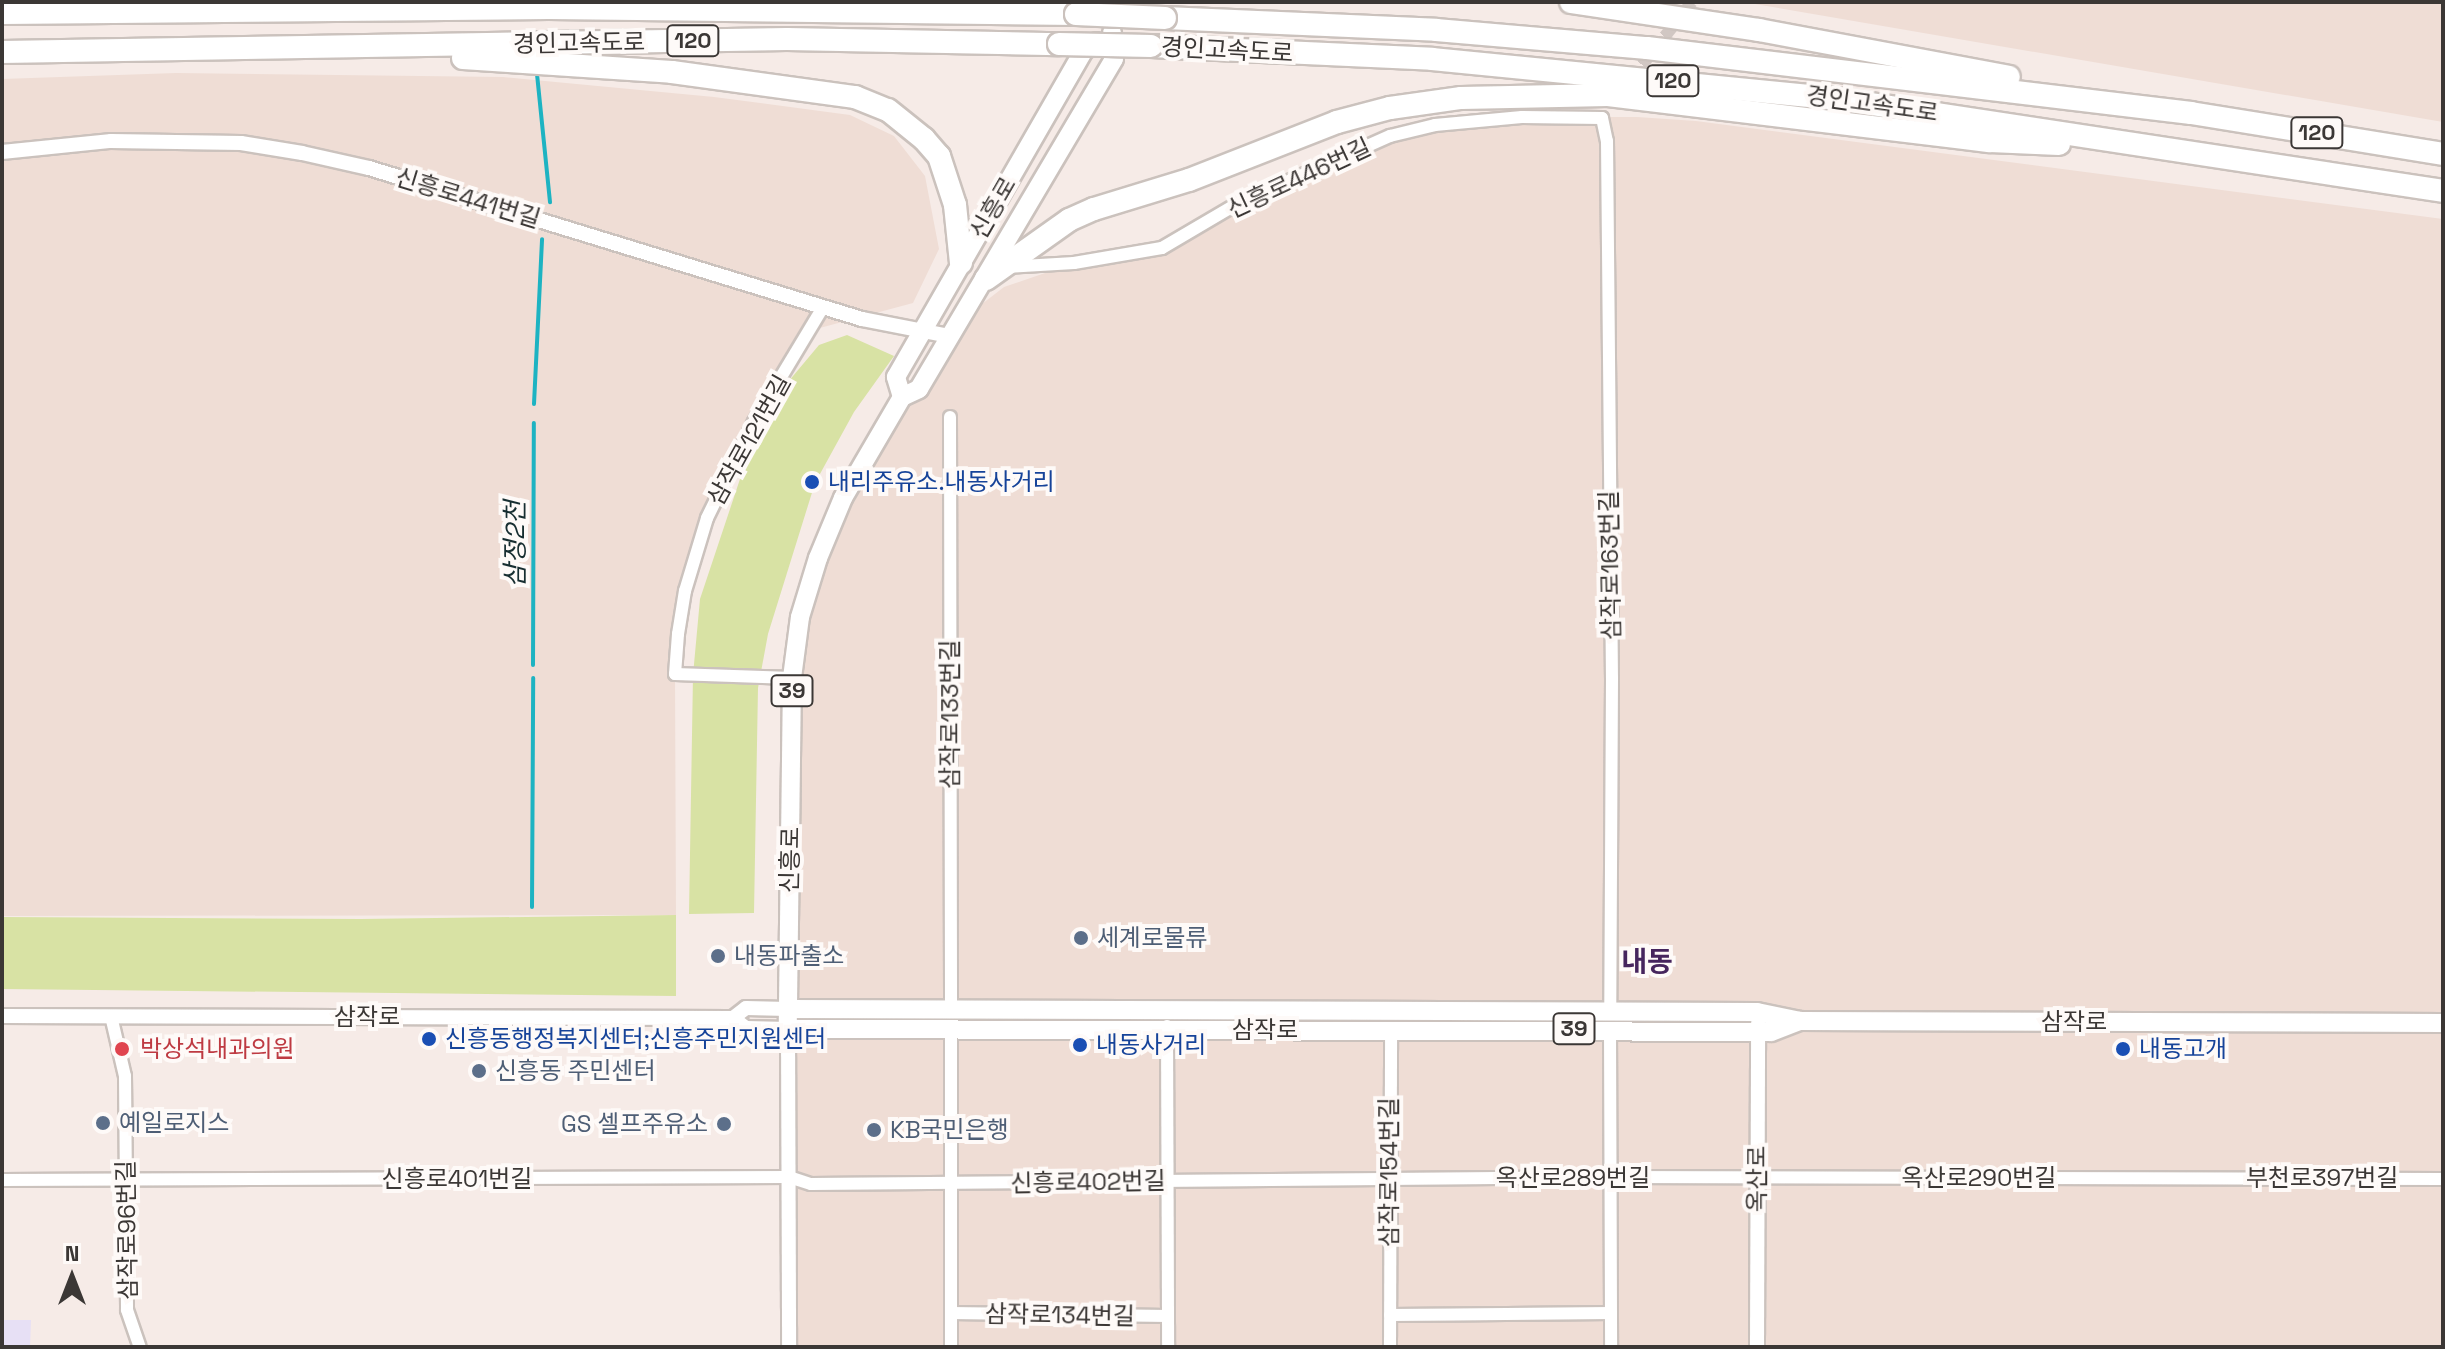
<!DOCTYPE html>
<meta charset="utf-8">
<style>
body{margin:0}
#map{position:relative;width:2445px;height:1349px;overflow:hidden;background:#f6ebe7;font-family:"Space Grotesk","Noto Sans KR",sans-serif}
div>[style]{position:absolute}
.built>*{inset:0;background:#efddd5}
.education>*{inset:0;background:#e7e0f5}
.green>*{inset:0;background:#d8e2a4}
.stream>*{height:4px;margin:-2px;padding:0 2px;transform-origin:2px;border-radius:2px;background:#1db3c2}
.minor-tunnel>*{height:12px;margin-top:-6px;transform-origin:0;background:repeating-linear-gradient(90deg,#d1c7c3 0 12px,transparent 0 18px)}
.roads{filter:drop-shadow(2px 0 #cbc2bd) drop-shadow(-2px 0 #cbc2bd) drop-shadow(0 2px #cbc2bd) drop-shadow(0 -2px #cbc2bd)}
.minor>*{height:12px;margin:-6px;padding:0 6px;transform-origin:6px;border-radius:6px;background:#fff}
.tertiary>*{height:14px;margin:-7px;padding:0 7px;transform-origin:7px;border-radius:7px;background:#fff}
.primary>*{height:18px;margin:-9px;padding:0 9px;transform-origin:9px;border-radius:9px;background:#fff}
.motorway>*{height:22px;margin:-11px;padding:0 11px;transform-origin:11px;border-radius:11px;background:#fff}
.bridges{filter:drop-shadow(2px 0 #cbc2bd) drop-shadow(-2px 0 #cbc2bd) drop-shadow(0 2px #cbc2bd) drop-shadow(0 -2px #cbc2bd)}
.motorway-bridge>*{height:22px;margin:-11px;padding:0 11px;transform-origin:11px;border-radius:11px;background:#fff}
.dots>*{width:22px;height:22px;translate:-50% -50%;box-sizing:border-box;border:4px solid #fefaf8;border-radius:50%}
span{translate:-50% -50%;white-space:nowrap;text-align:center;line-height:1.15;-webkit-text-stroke:8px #fefaf8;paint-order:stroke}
.shield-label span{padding:2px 6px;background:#fefaf8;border:2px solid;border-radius:6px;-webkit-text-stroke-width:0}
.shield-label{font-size:22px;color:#3b3735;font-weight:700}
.street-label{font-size:24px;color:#3b3735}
.transit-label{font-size:24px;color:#164399}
.left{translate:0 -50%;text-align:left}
.service-label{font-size:24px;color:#4e5e75}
.right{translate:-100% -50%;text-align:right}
.health-label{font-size:24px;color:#be3a42}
.water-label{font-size:26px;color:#172e31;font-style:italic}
.quarter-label{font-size:28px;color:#46255d;font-weight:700}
.frame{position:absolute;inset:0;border:4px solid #3b3735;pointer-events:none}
.north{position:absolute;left:32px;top:1237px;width:80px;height:80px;-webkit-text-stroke:6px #fefaf8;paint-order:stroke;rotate:0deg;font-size:22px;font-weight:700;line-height:32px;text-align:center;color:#3b3735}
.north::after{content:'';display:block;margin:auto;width:28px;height:36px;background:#3b3735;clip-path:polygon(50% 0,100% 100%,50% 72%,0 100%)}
</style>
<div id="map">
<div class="built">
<i style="clip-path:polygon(1743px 2px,2443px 2px,2443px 122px)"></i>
<i style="clip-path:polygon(176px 73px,503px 77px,714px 97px,850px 115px,894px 136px,925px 176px,939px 249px,913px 303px,816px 329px,776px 385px,688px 568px,675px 674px,676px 915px,2px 916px,2px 79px)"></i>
<i style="clip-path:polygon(1522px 117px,1637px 117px,1696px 121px,2443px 219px,2443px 1347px,789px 1347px,800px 617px,843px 498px,934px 341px,1004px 287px,1074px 263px,1162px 248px,1236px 205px,1390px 136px)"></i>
</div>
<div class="education">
<i style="clip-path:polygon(2px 1320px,31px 1320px,30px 1347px,2px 1347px)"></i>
</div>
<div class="green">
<i style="clip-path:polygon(847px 335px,894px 356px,854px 412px,815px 483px,768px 634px,758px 688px,754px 913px,689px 914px,693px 675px,700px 599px,762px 413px,819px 345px)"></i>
<i style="clip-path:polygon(676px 915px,676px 996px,2px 989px,2px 917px,361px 919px)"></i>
</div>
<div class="stream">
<i style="left:537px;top:74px;width:129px;rotate:84.2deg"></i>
<i style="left:534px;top:404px;width:165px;rotate:-87.2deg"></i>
<i style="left:533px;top:665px;width:242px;rotate:-89.8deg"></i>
<i style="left:532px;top:907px;width:229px;rotate:-89.7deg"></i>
</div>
<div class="minor-tunnel">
<i style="left:1631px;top:79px;width:98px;rotate:-51.6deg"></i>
</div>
<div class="roads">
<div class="minor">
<i style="left:1602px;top:118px;width:24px;rotate:78deg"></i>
<i style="left:1607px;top:141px;width:537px;rotate:89.47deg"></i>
<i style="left:1612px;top:678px;width:335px;rotate:90.3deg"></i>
<i style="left:1006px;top:267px;width:68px;rotate:-3.4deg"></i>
<i style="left:1074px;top:263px;width:89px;rotate:-9.7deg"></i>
<i style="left:1162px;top:248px;width:85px;rotate:-30.5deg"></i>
<i style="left:1235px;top:205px;width:170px;rotate:-24deg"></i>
<i style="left:1390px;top:136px;width:46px;rotate:-13.7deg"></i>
<i style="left:1435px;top:125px;width:87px;rotate:-5.3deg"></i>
<i style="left:1522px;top:117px;width:80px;rotate:0.7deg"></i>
<i style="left:950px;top:417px;width:594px;rotate:89.9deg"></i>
<i style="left:792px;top:678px;width:117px;rotate:-178deg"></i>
<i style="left:675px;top:674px;width:40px;rotate:-85.7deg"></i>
<i style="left:678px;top:634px;width:44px;rotate:-80.8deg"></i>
<i style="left:685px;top:591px;width:76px;rotate:-73.2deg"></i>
<i style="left:707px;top:518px;width:107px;rotate:-63.9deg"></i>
<i style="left:754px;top:422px;width:134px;rotate:-59deg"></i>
<i style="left:111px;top:1016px;width:62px;rotate:76.9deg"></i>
<i style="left:125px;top:1076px;width:234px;rotate:89.5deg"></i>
<i style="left:127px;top:1310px;width:39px;rotate:71deg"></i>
<i style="left:1167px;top:1026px;width:321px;rotate:89.8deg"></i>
<i style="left:1610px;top:1029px;width:318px;rotate:89.8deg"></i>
<i style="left:951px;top:1030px;width:317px;rotate:90deg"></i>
<i style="left:2px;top:1180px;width:787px;rotate:-0.22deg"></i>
<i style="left:789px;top:1177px;width:23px;rotate:18deg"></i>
<i style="left:811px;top:1184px;width:802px;rotate:-0.5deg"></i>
<i style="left:1613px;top:1177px;width:830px;rotate:0.14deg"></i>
<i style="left:951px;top:1313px;width:217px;rotate:0.8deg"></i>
<i style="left:1390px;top:1315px;width:221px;rotate:-0.5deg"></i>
<i style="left:1390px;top:1347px;width:318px;rotate:-89.8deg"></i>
</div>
<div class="tertiary">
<i style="left:2px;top:152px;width:110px;rotate:-5.8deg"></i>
<i style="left:111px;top:141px;width:130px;rotate:0.9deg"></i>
<i style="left:241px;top:143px;width:62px;rotate:9.3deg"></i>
<i style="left:302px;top:153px;width:69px;rotate:12.6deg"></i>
<i style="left:369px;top:168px;width:516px;rotate:17.03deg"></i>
<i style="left:862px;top:319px;width:89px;rotate:11.1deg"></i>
<i style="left:2px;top:1016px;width:731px;rotate:0.16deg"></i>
<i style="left:733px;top:1018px;width:16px;rotate:38deg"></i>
<i style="left:746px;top:1028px;width:42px;rotate:1.4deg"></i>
<i style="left:788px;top:1029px;width:318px;rotate:89.8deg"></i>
<i style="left:733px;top:1018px;width:16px;rotate:-38deg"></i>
<i style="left:746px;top:1008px;width:42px;rotate:1.4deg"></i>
<i style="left:1757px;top:1347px;width:324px;rotate:-89.8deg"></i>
</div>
<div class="primary">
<i style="left:1112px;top:33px;width:26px;rotate:86deg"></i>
<i style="left:1114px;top:59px;width:383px;rotate:120.6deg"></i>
<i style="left:919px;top:389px;width:19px;rotate:155deg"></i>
<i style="left:902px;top:397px;width:117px;rotate:120.3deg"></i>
<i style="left:843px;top:498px;width:65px;rotate:112.6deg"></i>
<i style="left:818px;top:558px;width:62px;rotate:107deg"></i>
<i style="left:800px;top:617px;width:62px;rotate:97.5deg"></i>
<i style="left:792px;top:678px;width:351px;rotate:90.7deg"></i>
<i style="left:788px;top:1029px;width:983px;rotate:0.17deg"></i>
<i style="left:1771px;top:1032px;width:31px;rotate:-21deg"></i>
<i style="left:902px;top:397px;width:21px;rotate:-107deg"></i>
<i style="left:896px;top:377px;width:377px;rotate:-60.1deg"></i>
<i style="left:1084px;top:50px;width:15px;rotate:-32deg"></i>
<i style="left:788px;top:1009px;width:969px;rotate:0.18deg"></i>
<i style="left:1757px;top:1012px;width:44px;rotate:11.8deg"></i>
<i style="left:1800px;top:1021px;width:643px;rotate:0.18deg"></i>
</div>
<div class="motorway">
<i style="left:1571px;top:2px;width:190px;rotate:8.5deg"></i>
<i style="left:1759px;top:30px;width:254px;rotate:10.6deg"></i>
<i style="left:2px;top:13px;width:547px;rotate:-0.52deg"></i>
<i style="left:549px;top:8px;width:527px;rotate:0.65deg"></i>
<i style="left:1165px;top:18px;width:271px;rotate:2.5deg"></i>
<i style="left:1436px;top:30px;width:212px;rotate:4.9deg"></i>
<i style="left:1647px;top:48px;width:548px;rotate:6.81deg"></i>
<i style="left:2191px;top:113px;width:255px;rotate:9.2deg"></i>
<i style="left:1151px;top:46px;width:281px;rotate:2.6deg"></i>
<i style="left:1432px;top:59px;width:402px;rotate:5.6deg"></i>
<i style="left:1832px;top:98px;width:618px;rotate:8.65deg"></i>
<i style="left:2px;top:52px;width:785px;rotate:-0.95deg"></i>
<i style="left:787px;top:39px;width:272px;rotate:1.1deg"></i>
<i style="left:463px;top:58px;width:209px;rotate:3.8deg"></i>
<i style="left:672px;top:72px;width:185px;rotate:7.8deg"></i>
<i style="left:855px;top:97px;width:35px;rotate:22deg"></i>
<i style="left:888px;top:110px;width:46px;rotate:38.9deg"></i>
<i style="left:924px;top:139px;width:23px;rotate:49deg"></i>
<i style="left:939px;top:156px;width:52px;rotate:71.9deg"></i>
<i style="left:955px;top:205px;width:58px;rotate:84.1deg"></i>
<i style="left:986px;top:279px;width:102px;rotate:-35.4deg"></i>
<i style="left:1069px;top:220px;width:27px;rotate:-24deg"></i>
<i style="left:1094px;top:209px;width:99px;rotate:-17deg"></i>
<i style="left:1189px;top:180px;width:159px;rotate:-21.4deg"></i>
<i style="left:1337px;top:122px;width:55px;rotate:-14.8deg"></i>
<i style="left:1390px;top:108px;width:72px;rotate:-8deg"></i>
<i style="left:1461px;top:98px;width:147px;rotate:-1.2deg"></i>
<i style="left:1608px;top:95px;width:385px;rotate:6.9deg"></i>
<i style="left:1990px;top:141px;width:69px;rotate:2.5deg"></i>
</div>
</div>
<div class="bridges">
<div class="motorway-bridge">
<i style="left:1076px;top:14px;width:89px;rotate:2.6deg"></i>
<i style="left:1059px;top:44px;width:92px;rotate:1.2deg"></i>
</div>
</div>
<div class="dots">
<i style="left:812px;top:482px;background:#1a4fb4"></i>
<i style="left:1081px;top:938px;background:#5c6f8a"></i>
<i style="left:718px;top:956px;background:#5c6f8a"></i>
<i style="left:429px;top:1039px;background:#1a4fb4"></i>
<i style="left:1080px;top:1045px;background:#1a4fb4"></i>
<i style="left:122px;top:1049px;background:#e0444e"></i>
<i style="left:2123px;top:1049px;background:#1a4fb4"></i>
<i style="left:479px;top:1071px;background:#5c6f8a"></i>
<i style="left:103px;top:1123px;background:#5c6f8a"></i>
<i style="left:724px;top:1124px;background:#5c6f8a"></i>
<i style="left:874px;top:1130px;background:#5c6f8a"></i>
</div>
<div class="shield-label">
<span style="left:693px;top:41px">120</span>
<span style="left:1673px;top:81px">120</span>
<span style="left:2317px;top:133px">120</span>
<span style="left:792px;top:691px">39</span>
<span style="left:1574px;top:1029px">39</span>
</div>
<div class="street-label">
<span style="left:579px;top:43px;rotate:-1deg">경인고속도로</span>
<span style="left:1227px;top:50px;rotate:3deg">경인고속도로</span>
<span style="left:1872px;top:104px;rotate:8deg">경인고속도로</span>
<span style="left:1299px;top:178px;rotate:-25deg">신흥로446번길</span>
<span style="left:468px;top:198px;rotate:17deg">신흥로441번길</span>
<span style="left:993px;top:208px;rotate:-60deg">신흥로</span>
<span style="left:749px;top:440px;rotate:-61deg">삼작로121번길</span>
<span style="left:1610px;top:565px;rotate:-91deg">삼작로163번길</span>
<span style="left:950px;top:714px;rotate:-90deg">삼작로133번길</span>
<span style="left:790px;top:860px;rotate:-89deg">신흥로</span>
<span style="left:367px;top:1017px">삼작로</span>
<span style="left:2074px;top:1022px">삼작로</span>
<span style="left:1265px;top:1030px">삼작로</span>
<span style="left:1389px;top:1172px;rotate:-90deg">삼작로154번길</span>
<span style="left:1573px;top:1178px">옥산로289번길</span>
<span style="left:1979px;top:1178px">옥산로290번길</span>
<span style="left:2322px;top:1178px">부천로397번길</span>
<span style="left:457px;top:1179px">신흥로401번길</span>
<span style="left:1757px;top:1179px;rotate:-90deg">옥산로</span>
<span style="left:1088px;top:1182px;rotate:-1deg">신흥로402번길</span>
<span style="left:127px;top:1230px;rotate:-91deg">삼작로96번길</span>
<span style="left:1060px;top:1315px;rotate:1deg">삼작로134번길</span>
</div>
<div class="transit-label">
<span class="left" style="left:828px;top:482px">내리주유소.내동사거리</span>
<span class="left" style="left:445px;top:1039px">신흥동행정복지센터;신흥주민지원센터</span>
<span class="left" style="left:1096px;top:1045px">내동사거리</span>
<span class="left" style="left:2139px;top:1049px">내동고개</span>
</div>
<div class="service-label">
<span class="left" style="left:1097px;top:938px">세계로물류</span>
<span class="left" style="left:734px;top:956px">내동파출소</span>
<span class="left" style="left:495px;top:1071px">신흥동 주민센터</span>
<span class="left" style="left:119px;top:1123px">예일로지스</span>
<span class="right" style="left:708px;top:1124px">GS 셀프주유소</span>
<span class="left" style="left:890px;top:1130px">KB국민은행</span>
</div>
<div class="health-label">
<span class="left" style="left:140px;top:1049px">박상석내과의원</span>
</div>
<div class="water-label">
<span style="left:516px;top:544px;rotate:-90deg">삼정2천</span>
</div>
<div class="quarter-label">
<span style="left:1647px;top:961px">내동</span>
</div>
<div class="frame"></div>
<div class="north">N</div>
</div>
